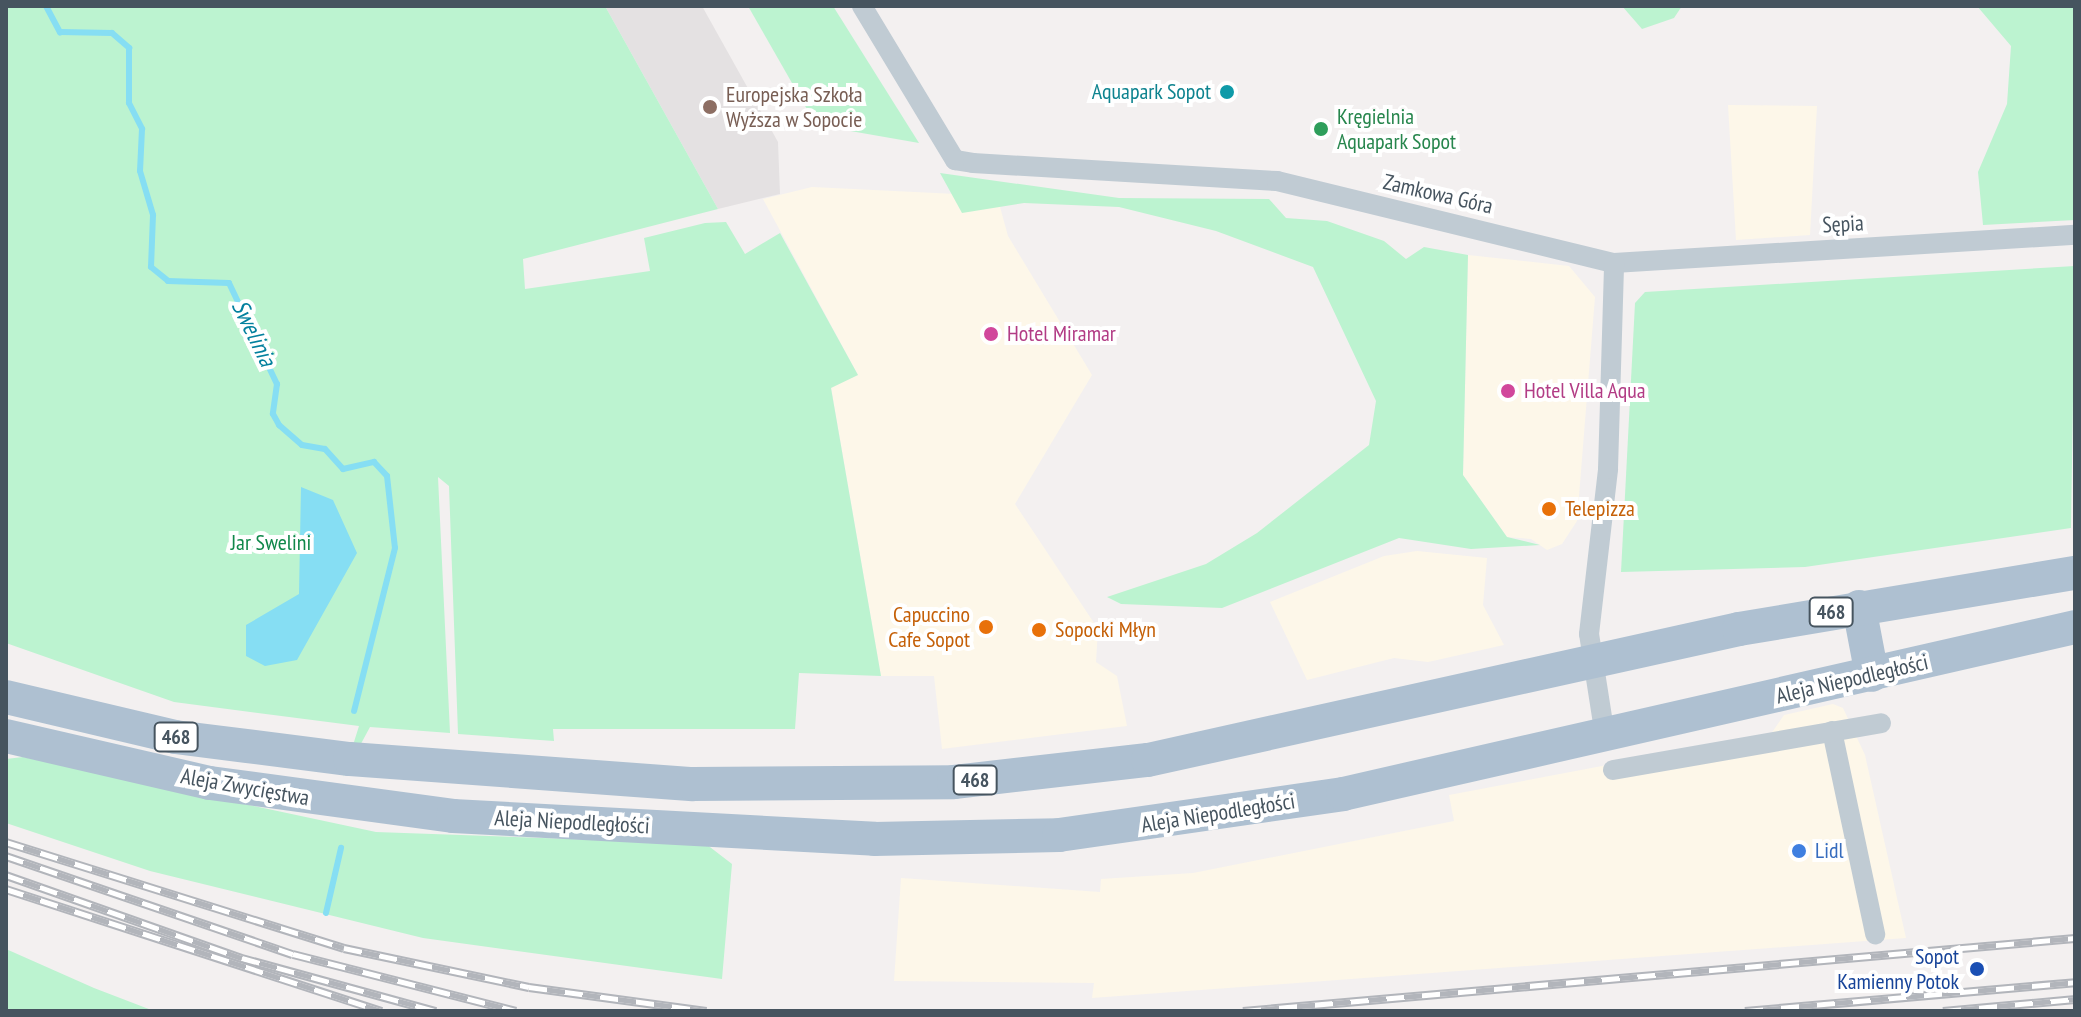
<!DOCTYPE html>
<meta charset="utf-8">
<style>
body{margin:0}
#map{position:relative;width:2081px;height:1017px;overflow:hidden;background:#f3f0f0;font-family:"PT Sans Narrow",sans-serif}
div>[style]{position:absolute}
.commercial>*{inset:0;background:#fdf7e9}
.education>*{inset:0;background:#e4e1e2}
.green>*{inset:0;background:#bcf3d0}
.water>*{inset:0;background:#86def3}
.stream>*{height:6px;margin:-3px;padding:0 3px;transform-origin:3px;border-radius:3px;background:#86def3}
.street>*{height:20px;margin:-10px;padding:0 10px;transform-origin:10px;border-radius:10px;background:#c0cbd3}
.primary>*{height:34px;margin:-17px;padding:0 17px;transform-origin:17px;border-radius:17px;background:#aec0d1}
.rail>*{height:9px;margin-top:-4.5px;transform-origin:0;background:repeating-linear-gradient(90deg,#fff 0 18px,#b2b5bb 0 36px);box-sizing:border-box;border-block:2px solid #b2b5bb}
.dots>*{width:22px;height:22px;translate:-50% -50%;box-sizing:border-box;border:4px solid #fff;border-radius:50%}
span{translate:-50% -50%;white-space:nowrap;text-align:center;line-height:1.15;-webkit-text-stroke:8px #fff;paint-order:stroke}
.shield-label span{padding:2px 6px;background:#fff;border:2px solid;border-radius:6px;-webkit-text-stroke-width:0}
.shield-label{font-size:20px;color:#46545f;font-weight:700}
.culture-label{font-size:22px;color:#0d838f}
.right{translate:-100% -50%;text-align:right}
.education-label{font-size:22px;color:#785e54}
.left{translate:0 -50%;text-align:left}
.leisure-label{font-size:22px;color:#27864d}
.street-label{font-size:22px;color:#46545f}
.hotel-label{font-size:22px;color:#b23c85}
.food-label{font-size:22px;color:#c56008}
.park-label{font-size:22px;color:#10884a}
.shop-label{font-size:22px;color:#366cbe}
.transit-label{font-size:22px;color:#164399}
.water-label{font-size:24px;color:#03809e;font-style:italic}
.frame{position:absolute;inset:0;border:8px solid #46545f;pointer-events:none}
</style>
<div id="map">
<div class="commercial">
<i style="clip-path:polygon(1728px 105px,1817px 106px,1810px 235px,1736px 240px)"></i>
<i style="clip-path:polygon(812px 187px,997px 196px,1008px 236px,1092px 375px,1015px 504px,1098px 629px,1096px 662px,1117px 676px,1127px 726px,942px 749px,934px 676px,881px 676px,831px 387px,858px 375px,763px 199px)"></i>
<i style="clip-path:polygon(1468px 255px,1569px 266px,1595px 297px,1577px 521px,1562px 544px,1547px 550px,1531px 539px,1507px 537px,1463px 475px)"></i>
<i style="clip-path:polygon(1417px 551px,1487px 558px,1483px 605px,1504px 645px,1428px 662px,1394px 658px,1307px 680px,1270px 602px,1384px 556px)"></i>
<i style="clip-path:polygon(1833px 704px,1843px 708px,1865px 755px,1906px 938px,1092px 998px,1094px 983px,894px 981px,901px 878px,1100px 892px,1101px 879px,1193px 873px,1454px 821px,1449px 795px,1771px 734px,1784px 715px)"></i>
</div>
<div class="education">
<i style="clip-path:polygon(605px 6px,702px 6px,778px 142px,780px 194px,718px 209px)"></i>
</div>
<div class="green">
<i style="clip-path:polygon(6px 6px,605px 6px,718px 209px,523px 259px,525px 289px,650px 271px,644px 238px,705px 223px,726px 222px,745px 254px,780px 233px,858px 375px,831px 388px,881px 676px,799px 673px,795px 729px,553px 729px,554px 741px,458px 734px,449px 486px,438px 477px,450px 733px,370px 727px,343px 777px,359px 726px,174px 702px,6px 643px)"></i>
<i style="clip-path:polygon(748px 6px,833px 6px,919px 143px,816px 125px)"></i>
<i style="clip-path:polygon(1622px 6px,1682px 6px,1674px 18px,1642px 29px)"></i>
<i style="clip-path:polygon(1977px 6px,2075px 6px,2075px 220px,1983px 225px,1978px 172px,2007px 104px,2011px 46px)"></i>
<i style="clip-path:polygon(940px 173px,1119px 198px,1269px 199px,1286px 218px,1327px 221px,1384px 241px,1406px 259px,1424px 247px,1468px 255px,1463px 475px,1507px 537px,1540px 545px,1471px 549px,1399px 538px,1222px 608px,1121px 604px,1107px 597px,1206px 564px,1257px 533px,1369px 445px,1376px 401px,1313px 267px,1216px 231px,1119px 207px,1024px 203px,962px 213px)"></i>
<i style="clip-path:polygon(2075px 266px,2071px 528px,1805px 567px,1621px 572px,1635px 303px,1645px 292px)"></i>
<i style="clip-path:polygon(23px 757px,376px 832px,706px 844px,732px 864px,722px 979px,423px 938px,150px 871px,6px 823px,6px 759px)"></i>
<i style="clip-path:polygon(6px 949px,94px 988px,154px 1011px,6px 1011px)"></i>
</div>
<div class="water">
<i style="clip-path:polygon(301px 487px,333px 500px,357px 553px,297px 660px,265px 666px,246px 656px,246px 625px,299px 594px)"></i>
</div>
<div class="stream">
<i style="left:46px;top:6px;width:30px;rotate:62deg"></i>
<i style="left:60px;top:32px;width:52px;rotate:1.1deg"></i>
<i style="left:112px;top:33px;width:23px;rotate:41deg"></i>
<i style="left:129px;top:48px;width:55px;rotate:90deg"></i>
<i style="left:129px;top:103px;width:29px;rotate:63deg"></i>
<i style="left:142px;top:129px;width:42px;rotate:92.7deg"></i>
<i style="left:140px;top:171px;width:46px;rotate:73.5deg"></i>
<i style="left:153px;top:215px;width:52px;rotate:92.2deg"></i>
<i style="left:151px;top:267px;width:22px;rotate:39deg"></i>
<i style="left:168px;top:281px;width:61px;rotate:1.9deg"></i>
<i style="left:229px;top:283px;width:112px;rotate:64.6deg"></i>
<i style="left:277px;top:384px;width:30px;rotate:98deg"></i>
<i style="left:273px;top:414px;width:13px;rotate:61deg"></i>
<i style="left:279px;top:425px;width:30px;rotate:41deg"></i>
<i style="left:302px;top:445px;width:23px;rotate:10deg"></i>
<i style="left:325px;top:449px;width:27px;rotate:48deg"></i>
<i style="left:343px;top:469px;width:32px;rotate:-13deg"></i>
<i style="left:374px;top:462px;width:19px;rotate:47deg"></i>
<i style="left:387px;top:476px;width:72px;rotate:83.7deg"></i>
<i style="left:395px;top:548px;width:168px;rotate:104.1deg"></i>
<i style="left:326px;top:913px;width:67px;rotate:-77deg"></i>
</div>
<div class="street">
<i style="left:862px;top:6px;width:180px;rotate:58.9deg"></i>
<i style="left:955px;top:160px;width:18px;rotate:9deg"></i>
<i style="left:973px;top:163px;width:305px;rotate:3.4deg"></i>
<i style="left:1277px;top:181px;width:347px;rotate:13.7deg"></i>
<i style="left:1614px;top:263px;width:462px;rotate:-3.5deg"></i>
<i style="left:1832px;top:731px;width:208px;rotate:78deg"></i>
<i style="left:1605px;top:736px;width:103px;rotate:-98.9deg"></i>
<i style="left:1589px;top:634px;width:166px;rotate:-83.4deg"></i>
<i style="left:1608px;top:469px;width:206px;rotate:-88.3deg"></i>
<i style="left:1613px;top:770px;width:272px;rotate:-9.9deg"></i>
</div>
<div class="primary">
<i style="left:1859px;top:607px;width:69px;rotate:79.2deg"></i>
<i style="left:6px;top:697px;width:174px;rotate:13.3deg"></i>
<i style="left:175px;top:737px;width:176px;rotate:7.2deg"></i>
<i style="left:350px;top:759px;width:344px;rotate:4.2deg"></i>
<i style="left:693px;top:784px;width:261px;rotate:-0.4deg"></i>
<i style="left:954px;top:782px;width:195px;rotate:-6.5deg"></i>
<i style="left:1148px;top:760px;width:605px;rotate:-12.5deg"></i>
<i style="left:1739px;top:629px;width:341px;rotate:-9.5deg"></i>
<i style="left:6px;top:736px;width:209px;rotate:13deg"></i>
<i style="left:210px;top:783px;width:245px;rotate:7.7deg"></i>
<i style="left:453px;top:816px;width:422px;rotate:3.1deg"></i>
<i style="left:874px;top:839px;width:185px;rotate:-1.2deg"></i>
<i style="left:1059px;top:835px;width:287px;rotate:-8.2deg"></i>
<i style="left:1343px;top:794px;width:751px;rotate:-12.85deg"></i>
</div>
<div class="rail">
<i style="left:6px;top:842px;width:354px;rotate:17.4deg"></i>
<i style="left:344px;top:948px;width:189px;rotate:11.9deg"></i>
<i style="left:529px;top:987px;width:179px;rotate:7.7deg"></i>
<i style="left:6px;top:856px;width:303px;rotate:18.9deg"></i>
<i style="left:293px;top:954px;width:230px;rotate:14.3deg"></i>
<i style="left:6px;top:875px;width:250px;rotate:19.4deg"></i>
<i style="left:242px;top:958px;width:201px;rotate:15.3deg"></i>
<i style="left:6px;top:889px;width:395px;rotate:18deg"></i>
<i style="left:1243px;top:1011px;width:835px;rotate:-5.01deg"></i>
<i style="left:1745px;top:1011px;width:331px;rotate:-5deg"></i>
<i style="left:1943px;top:1011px;width:133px;rotate:-5.2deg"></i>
</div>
<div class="dots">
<i style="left:1227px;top:92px;background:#0f9aa8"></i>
<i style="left:710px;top:107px;background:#8d6e63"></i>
<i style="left:1321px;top:129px;background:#2e9e5b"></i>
<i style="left:991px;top:334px;background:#d1479c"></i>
<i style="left:1508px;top:391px;background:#d1479c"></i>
<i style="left:1549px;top:509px;background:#e8710a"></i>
<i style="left:986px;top:627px;background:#e8710a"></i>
<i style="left:1039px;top:630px;background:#e8710a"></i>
<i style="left:1799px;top:851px;background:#3f7fe0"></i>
<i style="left:1977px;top:969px;background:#1a4fb4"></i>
</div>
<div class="shield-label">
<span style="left:1831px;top:612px">468</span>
<span style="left:176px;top:737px">468</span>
<span style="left:975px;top:780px">468</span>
</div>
<div class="culture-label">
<span class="right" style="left:1211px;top:92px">Aquapark Sopot</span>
</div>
<div class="education-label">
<span class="left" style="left:726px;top:107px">Europejska Szkoła<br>Wyższa w Sopocie</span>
</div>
<div class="leisure-label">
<span class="left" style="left:1337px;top:129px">Kręgielnia<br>Aquapark Sopot</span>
</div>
<div class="street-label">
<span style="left:1438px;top:194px;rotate:13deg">Zamkowa Góra</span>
<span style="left:1843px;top:224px;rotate:-3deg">Sępia</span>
<span style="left:1852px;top:679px;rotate:-13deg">Aleja Niepodległości</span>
<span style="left:245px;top:787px;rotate:10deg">Aleja Zwycięstwa</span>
<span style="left:1218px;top:813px;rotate:-9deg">Aleja Niepodległości</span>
<span style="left:572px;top:822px;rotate:3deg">Aleja Niepodległości</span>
</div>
<div class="hotel-label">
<span class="left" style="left:1007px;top:334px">Hotel Miramar</span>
<span class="left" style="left:1524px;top:391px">Hotel Villa Aqua</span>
</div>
<div class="food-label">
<span class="left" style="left:1565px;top:509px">Telepizza</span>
<span class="right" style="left:970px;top:627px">Capuccino<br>Cafe Sopot</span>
<span class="left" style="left:1055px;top:630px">Sopocki Młyn</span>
</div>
<div class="park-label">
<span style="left:271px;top:543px">Jar Swelini</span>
</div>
<div class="shop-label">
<span class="left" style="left:1815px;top:851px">Lidl</span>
</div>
<div class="transit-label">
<span class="right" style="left:1959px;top:969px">Sopot<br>Kamienny Potok</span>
</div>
<div class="water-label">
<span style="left:254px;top:333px;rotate:64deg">Swelinia</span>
</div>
<div class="frame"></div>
</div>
